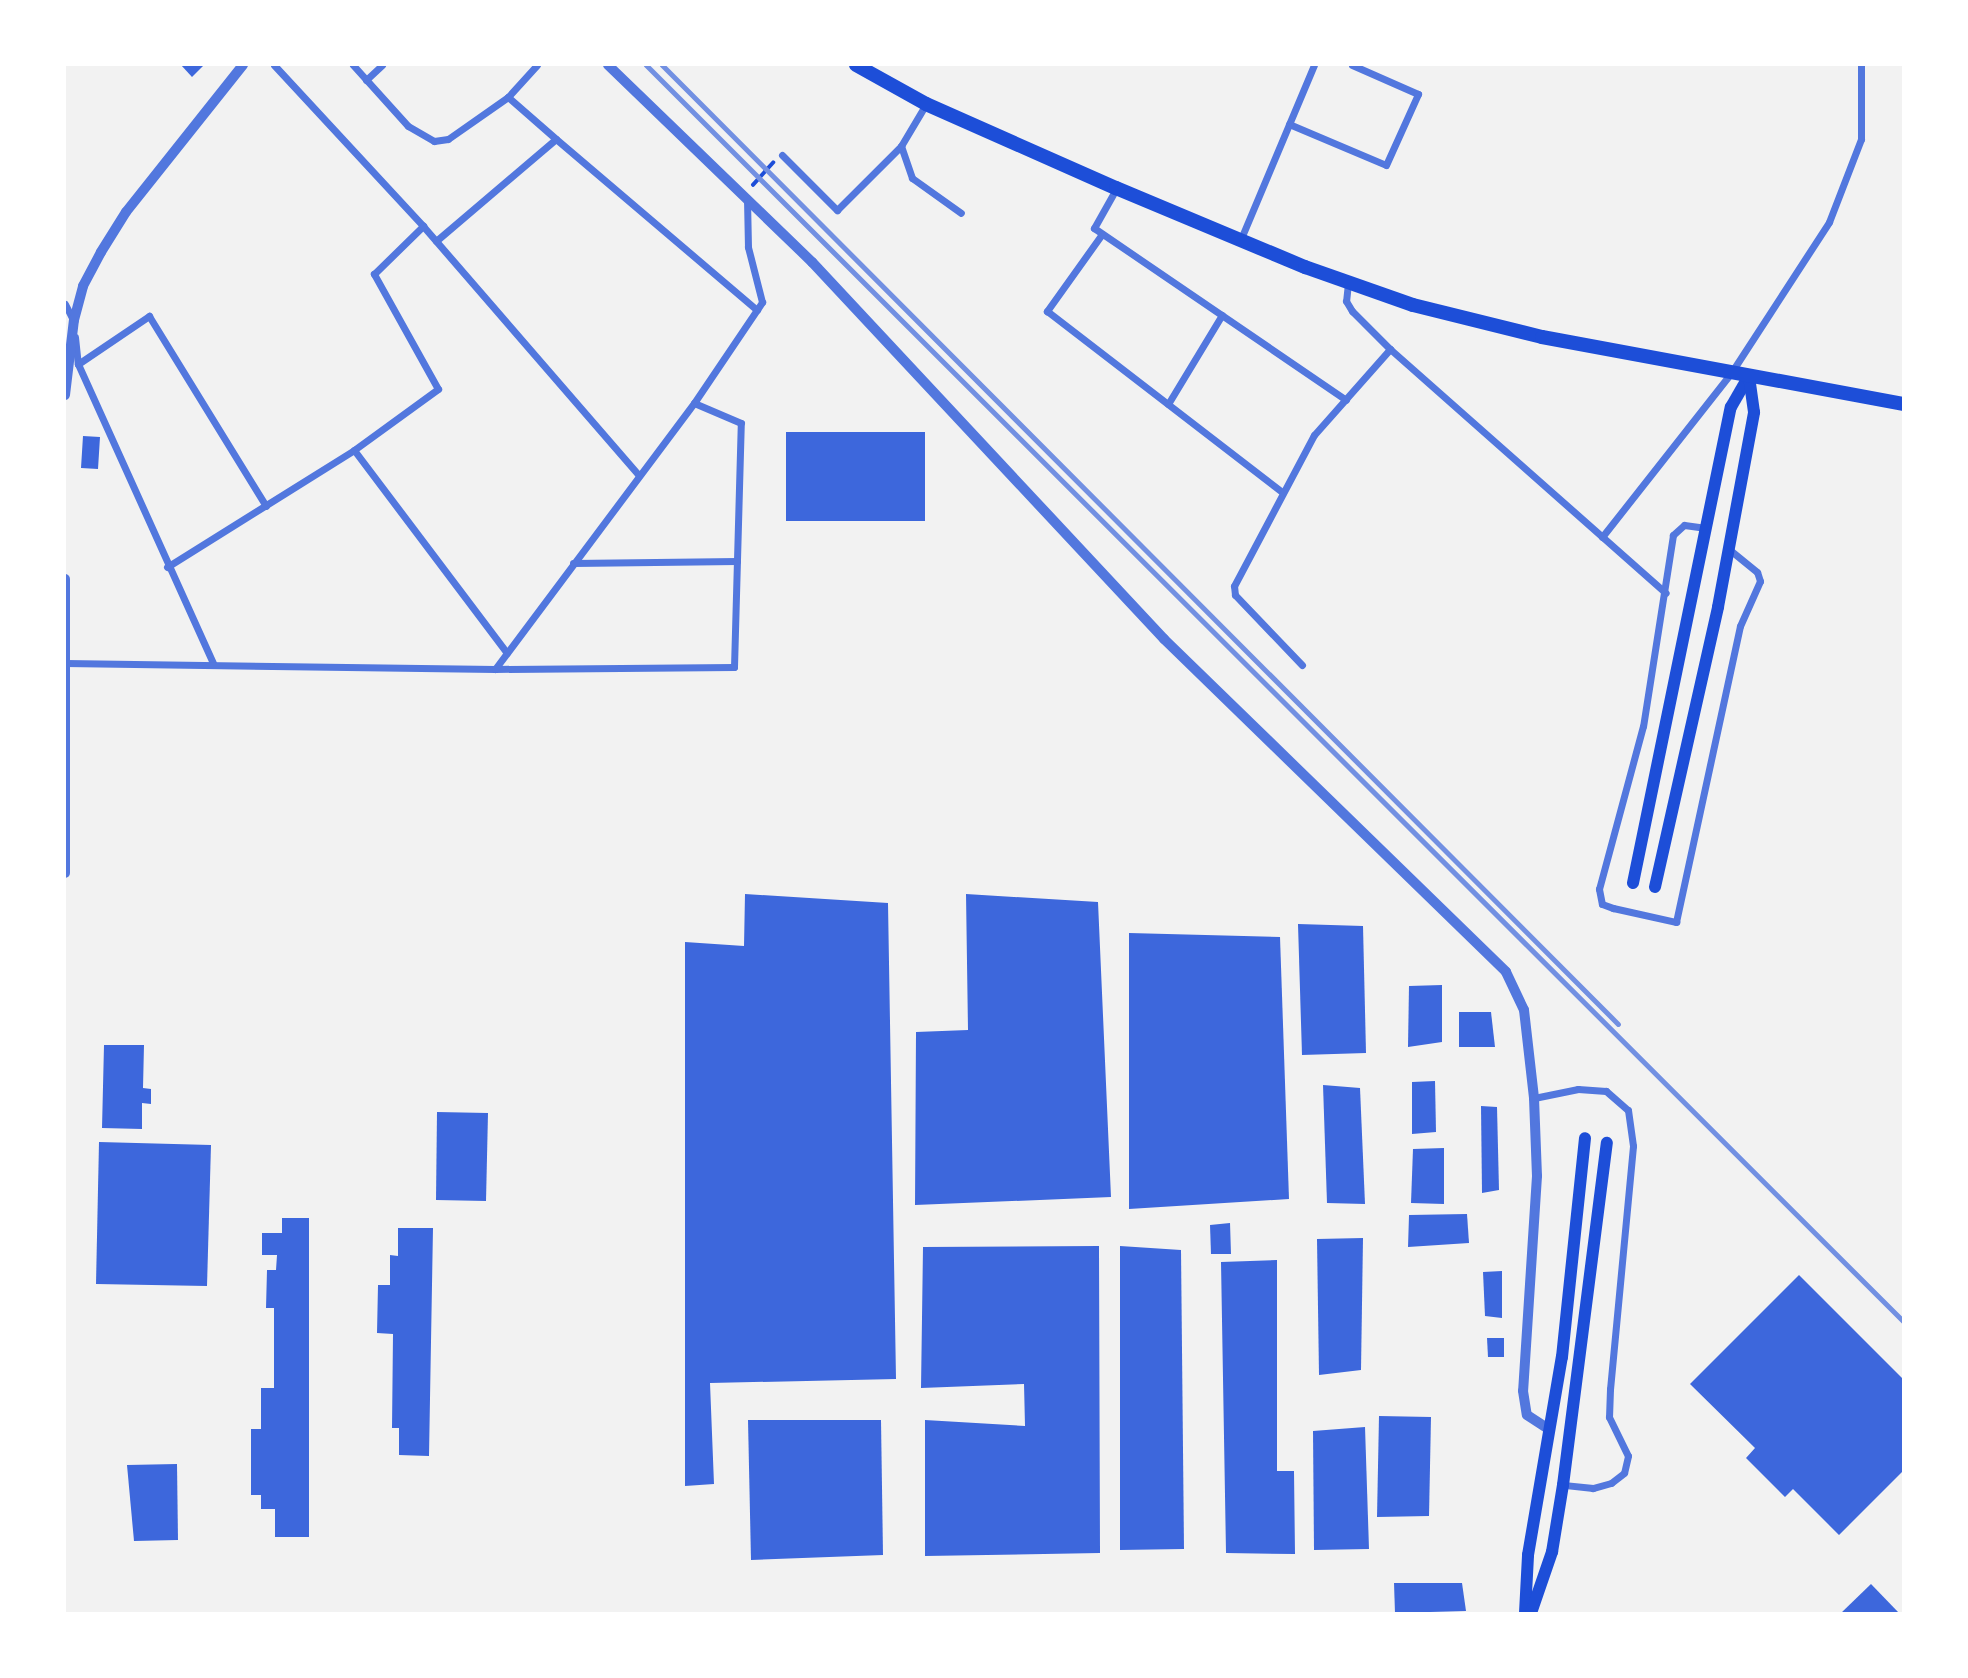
<!DOCTYPE html>
<style>
body{margin:0}
#map{position:relative;width:1968px;height:1678px;overflow:hidden;background:#f2f2f2;font-family:Commissioner,sans-serif}
div>[style]{position:absolute}
.building>*{inset:0;background:#3d67dc}
.path>*{height:3.5px;margin:-1.75px;padding:0 1.75px;transform-origin:1.75px;border-radius:1.75px;background:#1d4ed8}
.minor>*{height:7px;margin:-3.5px;padding:0 3.5px;transform-origin:3.5px;border-radius:3.5px;background:#5277de}
.tertiary>*{height:10px;margin:-5px;padding:0 5px;transform-origin:5px;border-radius:5px;background:#5277de}
.primary>*{height:12px;margin:-6px;padding:0 6px;transform-origin:6px;border-radius:6px;background:#1d4ed8}
.trunk>*{height:14px;margin:-7px;padding:0 7px;transform-origin:7px;border-radius:7px;background:#1d4ed8}
.rail>*{height:5px;margin:-2.5px;padding:0 2.5px;transform-origin:2.5px;border-radius:2.5px;background:#7290e2}
span{translate:-50% -50%;white-space:nowrap;text-align:center;line-height:1.15;-webkit-text-stroke:5px #fff;paint-order:stroke}
.frame{position:absolute;inset:0;border:66px solid #fff;pointer-events:none}
</style>
<div id="map">
<div class="building">
<i style="clip-path:polygon(181px 65px,204px 65px,192px 77px)"></i>
<i style="clip-path:polygon(786px 432px,925px 432px,925px 521px,786px 521px)"></i>
<i style="clip-path:polygon(83px 436px,100px 437px,98px 469px,81px 468px)"></i>
<i style="clip-path:polygon(745px 894px,888px 903px,896px 1379px,710px 1383px,714px 1484px,685px 1486px,685px 942px,744px 946px)"></i>
<i style="clip-path:polygon(966px 894px,1098px 902px,1111px 1197px,915px 1205px,916px 1032px,968px 1030px)"></i>
<i style="clip-path:polygon(1298px 924px,1363px 926px,1366px 1053px,1302px 1055px)"></i>
<i style="clip-path:polygon(1129px 933px,1280px 937px,1289px 1199px,1129px 1209px)"></i>
<i style="clip-path:polygon(1442px 985px,1442px 1042px,1408px 1047px,1409px 986px)"></i>
<i style="clip-path:polygon(1459px 1012px,1491px 1012px,1495px 1047px,1459px 1047px)"></i>
<i style="clip-path:polygon(104px 1045px,144px 1045px,143px 1088px,151px 1089px,151px 1104px,142px 1103px,142px 1129px,102px 1128px)"></i>
<i style="clip-path:polygon(1435px 1081px,1436px 1132px,1412px 1134px,1412px 1082px)"></i>
<i style="clip-path:polygon(1323px 1085px,1360px 1088px,1365px 1204px,1327px 1203px)"></i>
<i style="clip-path:polygon(1481px 1106px,1497px 1107px,1499px 1190px,1482px 1193px)"></i>
<i style="clip-path:polygon(437px 1112px,488px 1113px,486px 1201px,436px 1200px)"></i>
<i style="clip-path:polygon(99px 1142px,211px 1145px,207px 1286px,96px 1284px)"></i>
<i style="clip-path:polygon(1444px 1148px,1444px 1204px,1411px 1203px,1413px 1149px)"></i>
<i style="clip-path:polygon(1467px 1214px,1469px 1243px,1408px 1247px,1409px 1215px)"></i>
<i style="clip-path:polygon(282px 1218px,309px 1218px,309px 1537px,275px 1537px,275px 1509px,261px 1509px,261px 1495px,251px 1495px,251px 1429px,261px 1429px,261px 1388px,274px 1388px,274px 1308px,266px 1308px,267px 1270px,276px 1270px,277px 1255px,262px 1255px,262px 1233px,282px 1233px)"></i>
<i style="clip-path:polygon(1230px 1223px,1231px 1254px,1211px 1254px,1210px 1225px)"></i>
<i style="clip-path:polygon(398px 1228px,433px 1228px,429px 1456px,399px 1455px,399px 1428px,392px 1428px,393px 1334px,377px 1333px,378px 1285px,390px 1285px,390px 1255px,398px 1256px)"></i>
<i style="clip-path:polygon(1363px 1238px,1361px 1370px,1319px 1375px,1317px 1239px)"></i>
<i style="clip-path:polygon(1099px 1246px,1100px 1553px,925px 1556px,925px 1420px,1025px 1426px,1024px 1384px,921px 1388px,923px 1247px)"></i>
<i style="clip-path:polygon(1120px 1246px,1181px 1250px,1184px 1549px,1120px 1550px)"></i>
<i style="clip-path:polygon(1277px 1260px,1277px 1471px,1294px 1471px,1295px 1554px,1226px 1553px,1221px 1262px)"></i>
<i style="clip-path:polygon(1502px 1271px,1502px 1318px,1485px 1316px,1483px 1272px)"></i>
<i style="clip-path:polygon(1799px 1275px,1903px 1379px,1903px 1471px,1839px 1535px,1793px 1489px,1785px 1497px,1746px 1458px,1755px 1448px,1690px 1384px)"></i>
<i style="clip-path:polygon(1487px 1338px,1504px 1338px,1504px 1357px,1488px 1357px)"></i>
<i style="clip-path:polygon(1379px 1416px,1431px 1417px,1429px 1516px,1377px 1517px)"></i>
<i style="clip-path:polygon(748px 1420px,881px 1420px,883px 1555px,751px 1560px)"></i>
<i style="clip-path:polygon(1365px 1427px,1369px 1549px,1314px 1550px,1313px 1431px)"></i>
<i style="clip-path:polygon(177px 1464px,178px 1540px,134px 1541px,127px 1465px)"></i>
<i style="clip-path:polygon(1394px 1583px,1462px 1583px,1466px 1611px,1395px 1613px)"></i>
<i style="clip-path:polygon(1871px 1584px,1899px 1613px,1841px 1613px)"></i>
</div>
<div class="path">
<i style="left:753px;top:185px;width:30px;rotate:-48deg"></i>
</div>
<div class="minor">
<i style="left:274px;top:65px;width:219px;rotate:47.2deg"></i>
<i style="left:423px;top:226px;width:330px;rotate:49.1deg"></i>
<i style="left:353px;top:65px;width:82px;rotate:48deg"></i>
<i style="left:408px;top:126px;width:30px;rotate:30deg"></i>
<i style="left:434px;top:141px;width:14px;rotate:-8deg"></i>
<i style="left:448px;top:139px;width:73px;rotate:-35deg"></i>
<i style="left:508px;top:97px;width:43px;rotate:-47.8deg"></i>
<i style="left:366px;top:80px;width:22px;rotate:-43deg"></i>
<i style="left:1289px;top:124px;width:105px;rotate:22.9deg"></i>
<i style="left:1386px;top:165px;width:78px;rotate:-65.7deg"></i>
<i style="left:1418px;top:94px;width:72px;rotate:-156.3deg"></i>
<i style="left:556px;top:139px;width:264px;rotate:40.4deg"></i>
<i style="left:901px;top:146px;width:34px;rotate:71deg"></i>
<i style="left:912px;top:178px;width:60px;rotate:35.5deg"></i>
<i style="left:782px;top:155px;width:78px;rotate:45deg"></i>
<i style="left:837px;top:210px;width:91px;rotate:-45deg"></i>
<i style="left:901px;top:146px;width:49px;rotate:-59.2deg"></i>
<i style="left:1116px;top:189px;width:45px;rotate:119.4deg"></i>
<i style="left:1094px;top:228px;width:305px;rotate:34.3deg"></i>
<i style="left:1102px;top:234px;width:95px;rotate:125.5deg"></i>
<i style="left:1047px;top:311px;width:295px;rotate:37.6deg"></i>
<i style="left:436px;top:241px;width:157px;rotate:-40.4deg"></i>
<i style="left:556px;top:139px;width:64px;rotate:-138.8deg"></i>
<i style="left:1240px;top:241px;width:191px;rotate:-67.2deg"></i>
<i style="left:1348px;top:283px;width:18px;rotate:96deg"></i>
<i style="left:1346px;top:301px;width:12px;rotate:59deg"></i>
<i style="left:1352px;top:311px;width:54px;rotate:45deg"></i>
<i style="left:1390px;top:349px;width:368px;rotate:41.5deg"></i>
<i style="left:65px;top:304px;width:20px;rotate:63deg"></i>
<i style="left:75px;top:337px;width:27px;rotate:84deg"></i>
<i style="left:78px;top:364px;width:328px;rotate:65.7deg"></i>
<i style="left:78px;top:364px;width:86px;rotate:-34.1deg"></i>
<i style="left:149px;top:316px;width:223px;rotate:58.4deg"></i>
<i style="left:1168px;top:404px;width:104px;rotate:-58.8deg"></i>
<i style="left:354px;top:450px;width:104px;rotate:-36deg"></i>
<i style="left:438px;top:389px;width:132px;rotate:-119.1deg"></i>
<i style="left:374px;top:274px;width:69px;rotate:-44.4deg"></i>
<i style="left:1706px;top:528px;width:22px;rotate:-172deg"></i>
<i style="left:1684px;top:525px;width:15px;rotate:138deg"></i>
<i style="left:1673px;top:535px;width:193px;rotate:98.9deg"></i>
<i style="left:1643px;top:726px;width:169px;rotate:105.1deg"></i>
<i style="left:1599px;top:889px;width:15px;rotate:79deg"></i>
<i style="left:1602px;top:904px;width:12px;rotate:20deg"></i>
<i style="left:1613px;top:908px;width:65px;rotate:12.5deg"></i>
<i style="left:1676px;top:922px;width:303px;rotate:-77.8deg"></i>
<i style="left:1740px;top:626px;width:49px;rotate:-66deg"></i>
<i style="left:1760px;top:581px;width:9px;rotate:-108deg"></i>
<i style="left:1757px;top:572px;width:36px;rotate:-141deg"></i>
<i style="left:1602px;top:537px;width:209px;rotate:-51.8deg"></i>
<i style="left:1731px;top:373px;width:180px;rotate:-57deg"></i>
<i style="left:1829px;top:222px;width:89px;rotate:-68.9deg"></i>
<i style="left:1861px;top:139px;width:74px;rotate:-90deg"></i>
<i style="left:573px;top:563px;width:164px;rotate:-0.7deg"></i>
<i style="left:167px;top:567px;width:221px;rotate:-32deg"></i>
<i style="left:354px;top:450px;width:254px;rotate:53deg"></i>
<i style="left:65px;top:663px;width:430px;rotate:0.8deg"></i>
<i style="left:495px;top:669px;width:239px;rotate:-0.5deg"></i>
<i style="left:734px;top:667px;width:244px;rotate:-88.4deg"></i>
<i style="left:741px;top:423px;width:51px;rotate:-156.9deg"></i>
<i style="left:1302px;top:665px;width:97px;rotate:-133.7deg"></i>
<i style="left:1235px;top:595px;width:9px;rotate:-96deg"></i>
<i style="left:1234px;top:586px;width:171px;rotate:-62.1deg"></i>
<i style="left:1314px;top:435px;width:115px;rotate:-48.5deg"></i>
<i style="left:495px;top:669px;width:332px;rotate:-53.2deg"></i>
<i style="left:694px;top:403px;width:122px;rotate:-56deg"></i>
<i style="left:762px;top:302px;width:57px;rotate:-104.3deg"></i>
<i style="left:748px;top:247px;width:49px;rotate:-91.2deg"></i>
<i style="left:1534px;top:1098px;width:45px;rotate:-11.6deg"></i>
<i style="left:1578px;top:1089px;width:28px;rotate:4deg"></i>
<i style="left:1606px;top:1091px;width:29px;rotate:41deg"></i>
<i style="left:1628px;top:1110px;width:36px;rotate:82deg"></i>
<i style="left:1633px;top:1146px;width:244px;rotate:95.4deg"></i>
<i style="left:1610px;top:1389px;width:28px;rotate:92deg"></i>
<i style="left:1609px;top:1417px;width:43px;rotate:64deg"></i>
<i style="left:1628px;top:1456px;width:17px;rotate:103deg"></i>
<i style="left:1624px;top:1473px;width:16px;rotate:142deg"></i>
<i style="left:1611px;top:1483px;width:19px;rotate:164deg"></i>
<i style="left:1593px;top:1488px;width:30px;rotate:-174deg"></i>
</div>
<div class="tertiary">
<i style="left:608px;top:65px;width:284px;rotate:44deg"></i>
<i style="left:812px;top:262px;width:516px;rotate:46.96deg"></i>
<i style="left:1164px;top:639px;width:477px;rotate:44.2deg"></i>
<i style="left:1506px;top:972px;width:42px;rotate:64.7deg"></i>
<i style="left:1524px;top:1010px;width:89px;rotate:83.5deg"></i>
<i style="left:1534px;top:1098px;width:78px;rotate:87.8deg"></i>
<i style="left:1537px;top:1176px;width:215px;rotate:93.7deg"></i>
<i style="left:1523px;top:1391px;width:24px;rotate:81deg"></i>
<i style="left:1527px;top:1415px;width:27px;rotate:33deg"></i>
<i style="left:65px;top:395px;width:76px;rotate:-83.2deg"></i>
<i style="left:74px;top:320px;width:35px;rotate:-75deg"></i>
<i style="left:83px;top:286px;width:38px;rotate:-62deg"></i>
<i style="left:101px;top:252px;width:47px;rotate:-58deg"></i>
<i style="left:126px;top:212px;width:188px;rotate:-51.5deg"></i>
<i style="left:65px;top:579px;width:294px;rotate:90deg"></i>
</div>
<div class="primary">
<i style="left:1633px;top:883px;width:486px;rotate:-78.4deg"></i>
<i style="left:1731px;top:407px;width:36px;rotate:-60deg"></i>
<i style="left:1655px;top:887px;width:287px;rotate:-77.3deg"></i>
<i style="left:1718px;top:607px;width:198px;rotate:-79.5deg"></i>
<i style="left:1754px;top:412px;width:36px;rotate:-98deg"></i>
<i style="left:1525px;top:1613px;width:58px;rotate:-87deg"></i>
<i style="left:1528px;top:1555px;width:201px;rotate:-80.3deg"></i>
<i style="left:1562px;top:1357px;width:220px;rotate:-84deg"></i>
<i style="left:1531px;top:1613px;width:65px;rotate:-71deg"></i>
<i style="left:1552px;top:1552px;width:68px;rotate:-80.7deg"></i>
<i style="left:1563px;top:1485px;width:345px;rotate:-82.7deg"></i>
</div>
<div class="trunk">
<i style="left:856px;top:65px;width:80px;rotate:29.1deg"></i>
<i style="left:926px;top:104px;width:208px;rotate:23.9deg"></i>
<i style="left:1116px;top:188px;width:205px;rotate:22.7deg"></i>
<i style="left:1305px;top:267px;width:114px;rotate:19.4deg"></i>
<i style="left:1413px;top:305px;width:133px;rotate:13.9deg"></i>
<i style="left:1542px;top:337px;width:367px;rotate:10.5deg"></i>
</div>
<div class="rail">
<i style="left:646px;top:65px;width:1777px;rotate:44.98deg"></i>
<i style="left:662px;top:65px;width:1354px;rotate:45.09deg"></i>
</div>
<div class="frame"></div>
</div>
